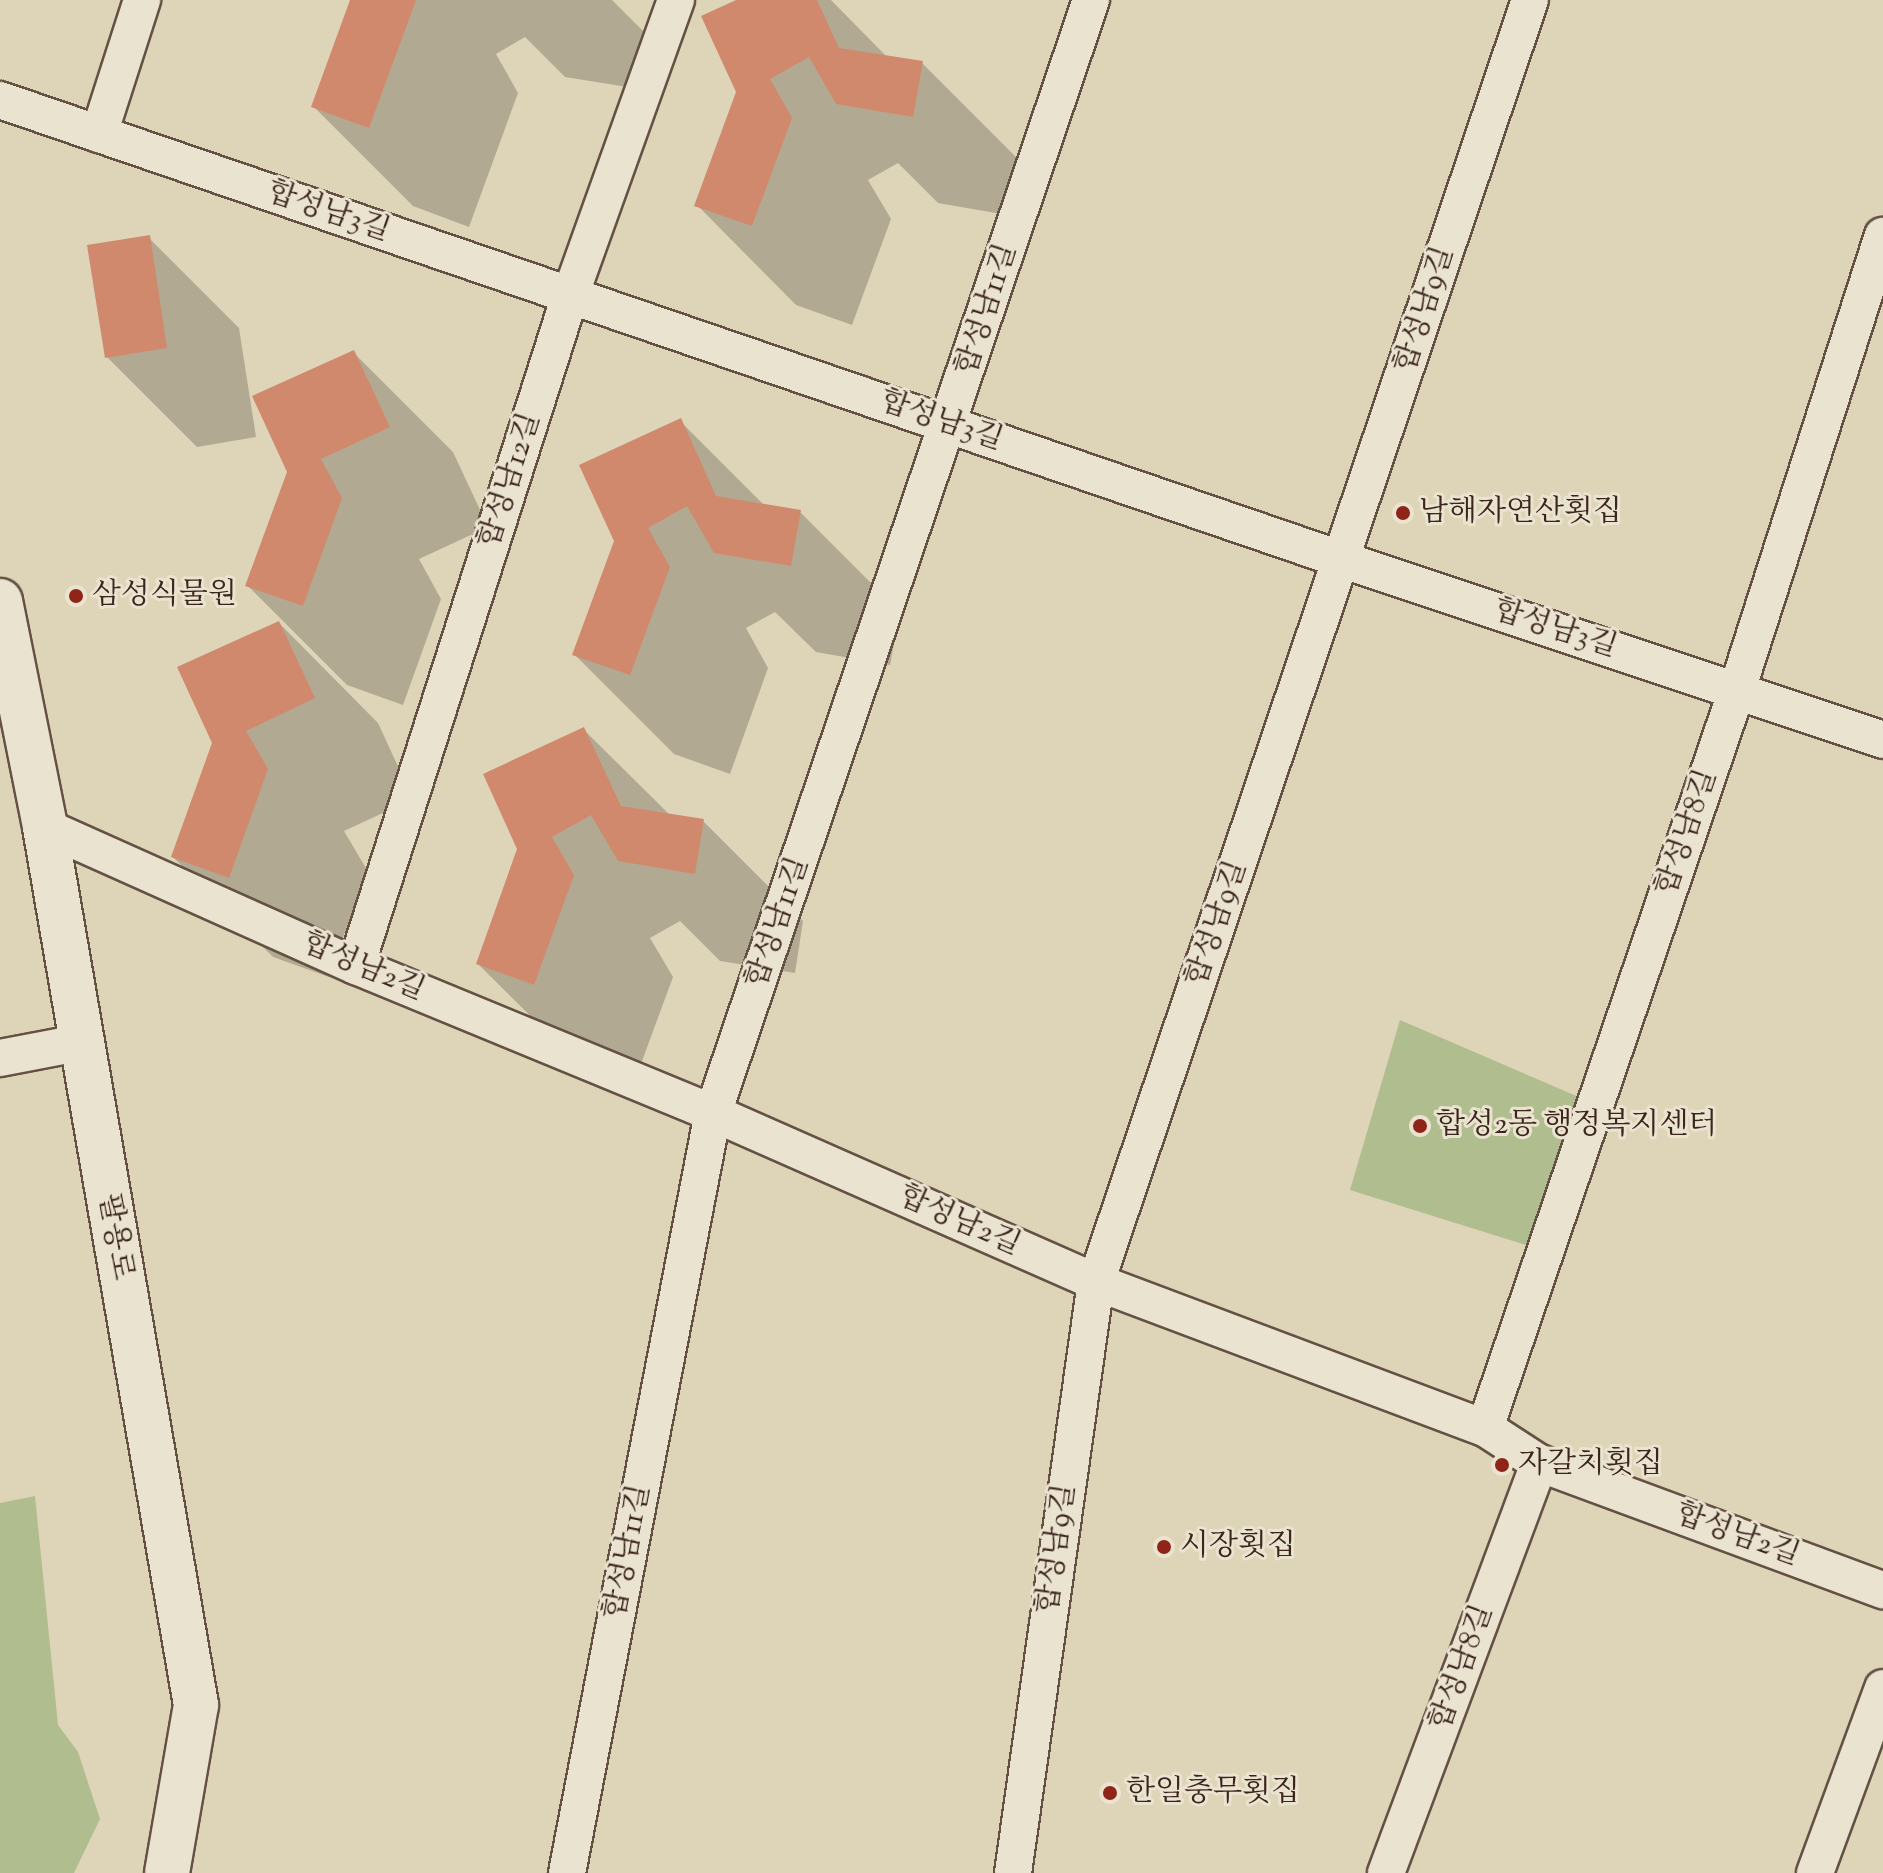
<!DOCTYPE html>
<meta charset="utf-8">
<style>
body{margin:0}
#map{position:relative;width:1883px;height:1873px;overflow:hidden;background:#ded4b7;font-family:"Sorts Mill Goudy","Noto Serif KR",serif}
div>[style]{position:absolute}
.green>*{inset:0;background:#b0bd8f}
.shadow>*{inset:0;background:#0003}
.building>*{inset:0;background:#d1896e}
.roads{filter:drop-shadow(2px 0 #645144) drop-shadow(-2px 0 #645144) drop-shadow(0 2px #645144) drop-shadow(0 -2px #645144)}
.minor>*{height:36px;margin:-18px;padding:0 18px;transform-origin:18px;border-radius:18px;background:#eae3d0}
.secondary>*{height:44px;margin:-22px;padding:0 22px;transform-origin:22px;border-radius:22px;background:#eae3d0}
.dots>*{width:22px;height:22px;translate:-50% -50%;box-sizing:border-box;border:4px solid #eae3d0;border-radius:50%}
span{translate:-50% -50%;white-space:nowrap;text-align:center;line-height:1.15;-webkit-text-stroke:6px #eae3d0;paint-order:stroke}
.street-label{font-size:30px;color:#3b251d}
.poi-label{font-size:30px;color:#3b251d}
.left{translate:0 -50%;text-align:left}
</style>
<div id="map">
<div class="green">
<i style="clip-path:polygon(1400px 1020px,1595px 1104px,1545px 1251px,1350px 1190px)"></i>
<i style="clip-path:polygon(35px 1496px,58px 1725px,78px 1752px,100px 1819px,74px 1873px,0 1873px,0 1503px)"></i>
</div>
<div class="shadow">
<i style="clip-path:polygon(352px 0,612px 0,649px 37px,640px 89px,565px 77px,525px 37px,496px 54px,518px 93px,469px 227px,413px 206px,313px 106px)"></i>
<i style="clip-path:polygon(741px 0,831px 0,888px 58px,922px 63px,1022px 163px,1013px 216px,938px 203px,898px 163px,868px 180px,891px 219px,852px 325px,796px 305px,697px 205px,738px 92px)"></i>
<i style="clip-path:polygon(149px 238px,239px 328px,256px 437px,197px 447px,107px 357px)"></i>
<i style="clip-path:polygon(353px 352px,453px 452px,488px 527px,419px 559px,441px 599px,403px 705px,347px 685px,247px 585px)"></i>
<i style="clip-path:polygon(680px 421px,766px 507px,800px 512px,900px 612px,890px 665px,816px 652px,775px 612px,746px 628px,768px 668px,730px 774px,674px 754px,574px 654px)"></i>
<i style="clip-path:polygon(279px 623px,378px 723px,413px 799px,344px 831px,367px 870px,329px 977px,273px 957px,173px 857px)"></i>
<i style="clip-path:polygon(584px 730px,670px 815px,703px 821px,803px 921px,795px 973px,720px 961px,680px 921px,650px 938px,673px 977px,634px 1083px,578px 1063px,478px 964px)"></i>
</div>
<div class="building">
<i style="clip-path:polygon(350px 0,416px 0,369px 128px,311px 107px)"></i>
<i style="clip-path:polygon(736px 0,817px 0,839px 48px,923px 61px,913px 117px,836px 104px,809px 57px,770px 79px,792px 118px,752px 226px,694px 206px,736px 92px,701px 16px)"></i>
<i style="clip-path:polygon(150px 235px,167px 348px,105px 358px,87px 245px)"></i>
<i style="clip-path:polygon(354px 350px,390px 427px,321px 459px,342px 498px,303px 606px,245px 586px,287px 472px,252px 396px)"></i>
<i style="clip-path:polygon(681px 418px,716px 496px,801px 510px,791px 566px,714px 553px,687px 506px,648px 528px,670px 567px,630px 675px,572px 655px,614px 541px,579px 465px)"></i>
<i style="clip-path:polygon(279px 621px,315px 698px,246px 731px,268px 769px,229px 878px,171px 857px,212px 743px,177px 667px)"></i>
<i style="clip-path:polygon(584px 727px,621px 806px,704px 819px,695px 874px,618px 861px,591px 815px,552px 837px,574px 875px,534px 985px,476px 964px,517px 849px,483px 774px)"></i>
</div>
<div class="roads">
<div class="minor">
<i style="left:0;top:100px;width:1420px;rotate:18.91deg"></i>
<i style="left:1343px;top:560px;width:569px;rotate:18.43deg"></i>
<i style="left:99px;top:134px;width:141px;rotate:-72.2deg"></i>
<i style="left:45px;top:827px;width:341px;rotate:24.1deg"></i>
<i style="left:356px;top:966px;width:386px;rotate:22.4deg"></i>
<i style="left:713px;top:1113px;width:419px;rotate:23.8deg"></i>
<i style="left:1096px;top:1282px;width:415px;rotate:20.6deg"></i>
<i style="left:1485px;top:1428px;width:64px;rotate:32.9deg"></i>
<i style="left:1539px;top:1463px;width:367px;rotate:20.3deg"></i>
<i style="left:356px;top:966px;width:703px;rotate:-72.29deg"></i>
<i style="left:570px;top:296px;width:314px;rotate:-70.3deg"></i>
<i style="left:0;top:1058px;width:80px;rotate:-10.8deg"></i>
<i style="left:1485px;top:1428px;width:780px;rotate:-71.15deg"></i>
<i style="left:1737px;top:690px;width:477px;rotate:-72.2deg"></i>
<i style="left:567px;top:1873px;width:774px;rotate:-79.13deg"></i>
<i style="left:713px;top:1113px;width:1175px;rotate:-71.24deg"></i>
<i style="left:1013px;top:1873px;width:597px;rotate:-82.01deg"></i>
<i style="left:1096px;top:1282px;width:1353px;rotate:-71.3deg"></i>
<i style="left:1386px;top:1873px;width:438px;rotate:-69.5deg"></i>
<i style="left:1815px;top:1873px;width:197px;rotate:-69.8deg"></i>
</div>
<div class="secondary">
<i style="left:0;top:601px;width:230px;rotate:78.7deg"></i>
<i style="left:45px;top:827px;width:891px;rotate:80.24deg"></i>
<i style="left:196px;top:1705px;width:170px;rotate:99.8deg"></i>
</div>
</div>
<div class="dots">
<i style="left:1403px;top:513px;background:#8f2418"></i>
<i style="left:76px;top:596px;background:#8f2418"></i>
<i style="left:1420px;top:1126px;background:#8f2418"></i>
<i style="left:1502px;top:1465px;background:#8f2418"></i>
<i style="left:1164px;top:1547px;background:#8f2418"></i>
<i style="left:1110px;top:1793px;background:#8f2418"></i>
</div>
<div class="street-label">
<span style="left:328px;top:213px;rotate:19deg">합성남3길</span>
<span style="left:988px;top:310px;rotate:-72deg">합성남11길</span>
<span style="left:1426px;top:310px;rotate:-72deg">합성남9길</span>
<span style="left:941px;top:422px;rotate:19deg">합성남3길</span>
<span style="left:511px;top:481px;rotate:-72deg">합성남12길</span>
<span style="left:1555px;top:630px;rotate:18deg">합성남3길</span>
<span style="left:1688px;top:833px;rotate:-71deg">합성남8길</span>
<span style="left:779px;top:923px;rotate:-71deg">합성남11길</span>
<span style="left:1218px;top:924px;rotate:-71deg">합성남9길</span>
<span style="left:363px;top:968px;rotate:23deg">합성남2길</span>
<span style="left:959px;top:1222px;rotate:24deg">합성남2길</span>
<span style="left:114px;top:1237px;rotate:80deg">팔용로</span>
<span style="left:1737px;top:1536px;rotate:20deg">합성남2길</span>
<span style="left:1058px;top:1549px;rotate:-82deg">합성남9길</span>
<span style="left:629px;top:1552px;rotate:-79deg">합성남11길</span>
<span style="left:1463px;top:1668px;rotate:-70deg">합성남8길</span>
</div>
<div class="poi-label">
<span class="left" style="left:1419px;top:513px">남해자연산횟집</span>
<span class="left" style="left:92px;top:596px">삼성식물원</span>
<span class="left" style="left:1436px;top:1126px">합성2동 행정복지센터</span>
<span class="left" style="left:1518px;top:1465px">자갈치횟집</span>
<span class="left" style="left:1180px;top:1547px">시장횟집</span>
<span class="left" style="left:1126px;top:1793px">한일충무횟집</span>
</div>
</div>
